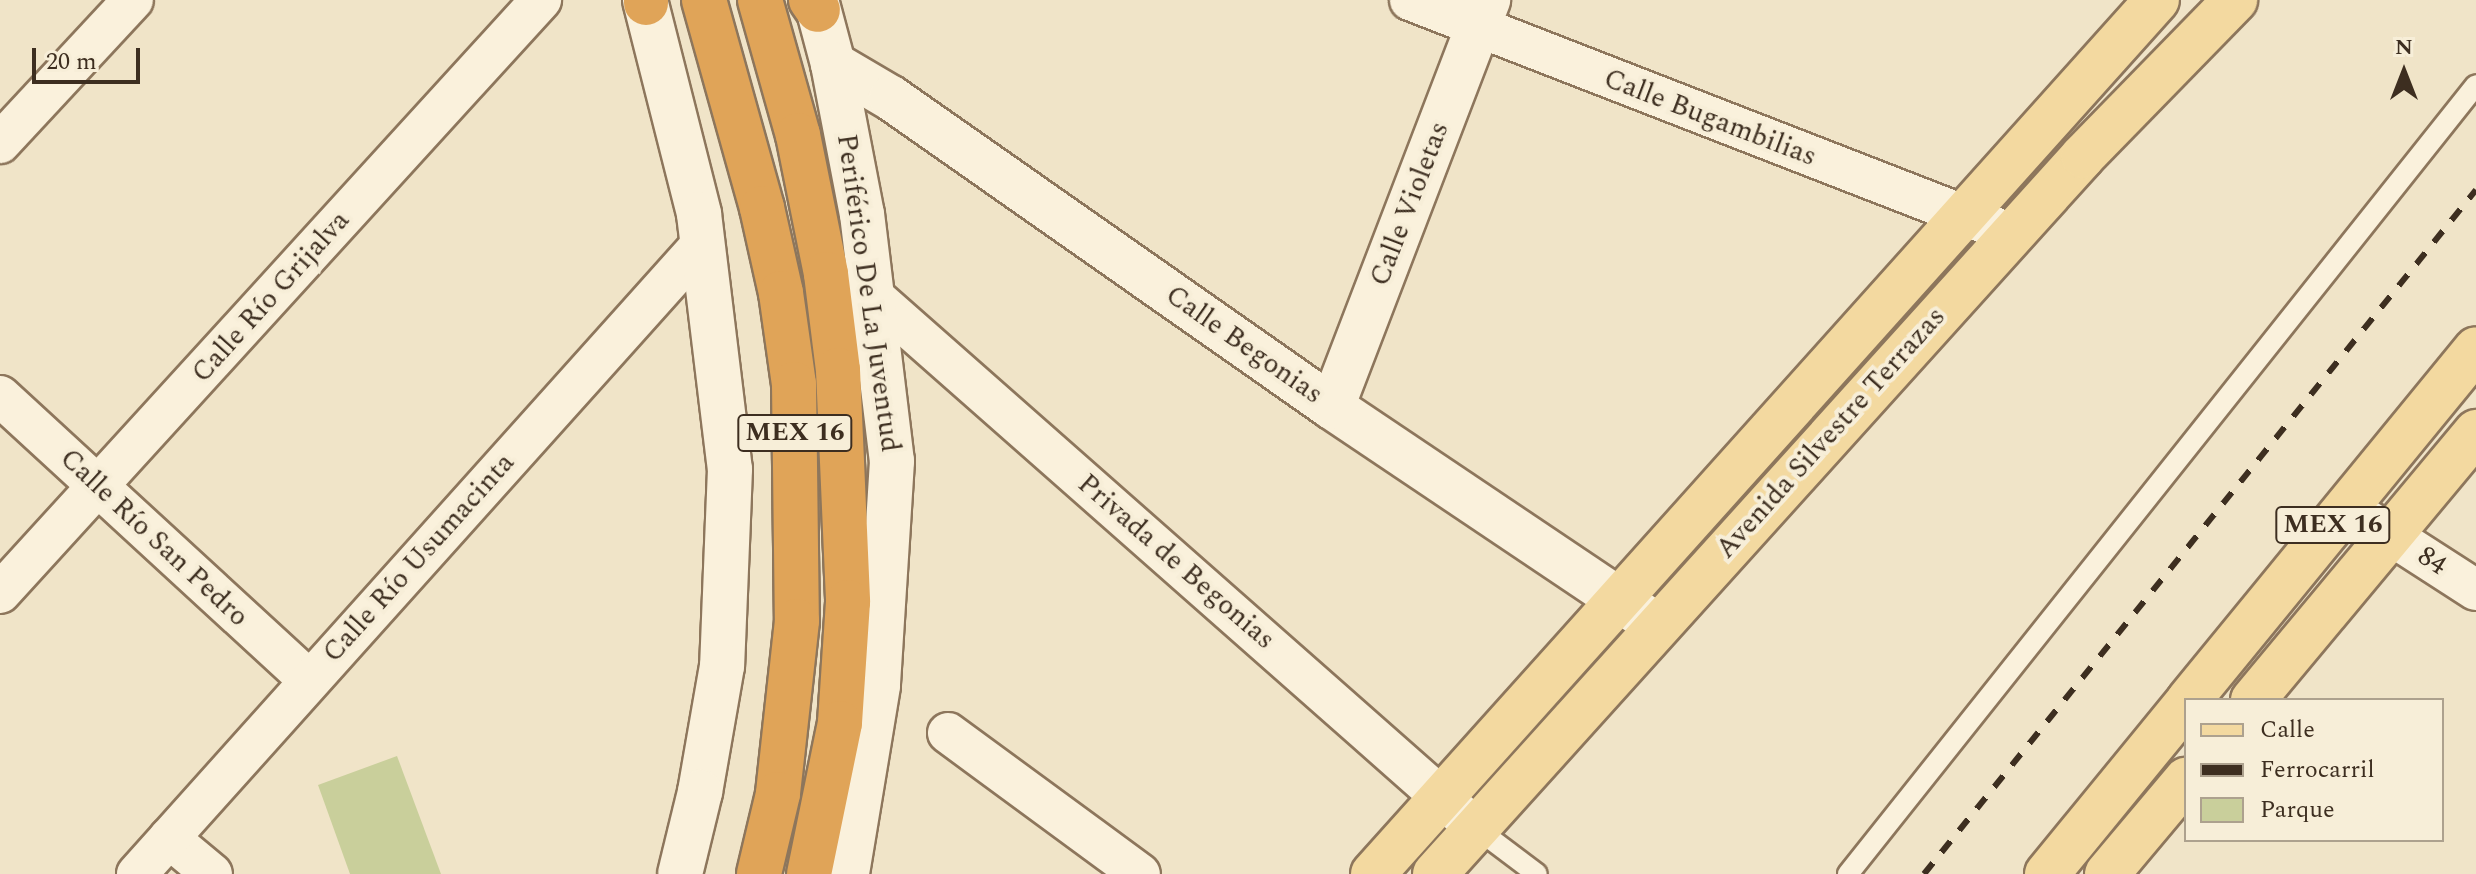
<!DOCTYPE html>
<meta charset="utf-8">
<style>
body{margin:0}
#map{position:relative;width:2476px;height:874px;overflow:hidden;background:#f0e4c8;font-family:Spectral,serif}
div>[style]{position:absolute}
.green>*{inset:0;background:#c9cf9b}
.roads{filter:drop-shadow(2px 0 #8d765c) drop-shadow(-2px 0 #8d765c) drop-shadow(0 2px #8d765c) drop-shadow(0 -2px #8d765c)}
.lane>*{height:20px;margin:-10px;padding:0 10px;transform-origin:10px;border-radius:10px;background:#faf1dc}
.street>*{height:40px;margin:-20px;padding:0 20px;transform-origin:20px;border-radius:20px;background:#faf1dc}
.secondary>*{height:44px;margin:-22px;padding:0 22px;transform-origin:22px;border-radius:22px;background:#faf1dc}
.primary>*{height:44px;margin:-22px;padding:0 22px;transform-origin:22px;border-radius:22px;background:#f3d9a0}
.highway>*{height:44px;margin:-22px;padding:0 22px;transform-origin:22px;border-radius:22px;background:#e0a458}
.rail>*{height:6px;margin-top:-3px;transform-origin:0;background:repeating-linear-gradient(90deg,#3d2e20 0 14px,transparent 0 28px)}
span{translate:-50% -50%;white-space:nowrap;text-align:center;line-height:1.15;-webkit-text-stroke:8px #f7eed8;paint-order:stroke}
.shield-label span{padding:2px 6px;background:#f7eed8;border:2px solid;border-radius:6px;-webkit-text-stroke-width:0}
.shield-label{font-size:26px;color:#3d2e20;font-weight:700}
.street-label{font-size:28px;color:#3d2e20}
.legend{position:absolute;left:2184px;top:698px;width:260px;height:144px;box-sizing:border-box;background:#f7eed8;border:2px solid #ada18e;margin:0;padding:10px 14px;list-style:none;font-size:24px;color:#3d2e20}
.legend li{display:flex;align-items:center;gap:16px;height:40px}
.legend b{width:40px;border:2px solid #ada18e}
.north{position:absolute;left:2364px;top:32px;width:80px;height:80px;-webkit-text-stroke:6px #f7eed8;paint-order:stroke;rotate:0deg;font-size:22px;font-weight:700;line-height:32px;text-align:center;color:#3d2e20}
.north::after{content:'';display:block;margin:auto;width:28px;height:36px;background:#3d2e20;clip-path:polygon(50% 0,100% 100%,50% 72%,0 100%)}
.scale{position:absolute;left:32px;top:48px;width:108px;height:36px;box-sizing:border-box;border:4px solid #3d2e20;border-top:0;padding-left:10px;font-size:24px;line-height:28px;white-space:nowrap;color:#3d2e20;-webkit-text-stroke:6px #f7eed8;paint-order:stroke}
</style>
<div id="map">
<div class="green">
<i style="clip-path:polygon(397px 756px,441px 874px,350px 874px,318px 785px)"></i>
</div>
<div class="roads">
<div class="lane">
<i style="left:1476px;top:828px;width:76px;rotate:37deg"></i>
<i style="left:1848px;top:874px;width:1008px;rotate:-51.48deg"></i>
</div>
<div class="street">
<i style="left:1410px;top:0;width:646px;rotate:21.24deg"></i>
<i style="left:0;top:143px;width:195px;rotate:-47.1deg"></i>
<i style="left:874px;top:297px;width:803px;rotate:41.41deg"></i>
<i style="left:0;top:396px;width:420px;rotate:42.6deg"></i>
<i style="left:2347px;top:507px;width:153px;rotate:32.8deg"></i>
<i style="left:0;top:593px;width:803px;rotate:-47.63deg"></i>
<i style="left:948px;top:733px;width:238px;rotate:36.3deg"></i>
<i style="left:169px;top:838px;width:56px;rotate:39.9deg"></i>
<i style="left:137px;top:874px;width:848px;rotate:-48.11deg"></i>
</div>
<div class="secondary">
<i style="left:645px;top:0;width:221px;rotate:75.8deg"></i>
<i style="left:699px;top:214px;width:257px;rotate:83.1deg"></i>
<i style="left:730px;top:469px;width:197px;rotate:92.3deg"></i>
<i style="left:722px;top:666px;width:128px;rotate:99.9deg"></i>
<i style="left:700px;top:792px;width:84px;rotate:103.7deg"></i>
<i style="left:816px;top:0;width:66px;rotate:75.1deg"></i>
<i style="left:833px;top:64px;width:153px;rotate:79.1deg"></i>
<i style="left:862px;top:214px;width:249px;rotate:83.1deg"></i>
<i style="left:892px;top:461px;width:225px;rotate:93.6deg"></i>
<i style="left:878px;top:686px;width:191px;rotate:99.4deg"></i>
<i style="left:833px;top:64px;width:67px;rotate:30.4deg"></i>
<i style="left:891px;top:98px;width:538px;rotate:35.02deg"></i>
<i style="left:1332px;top:407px;width:391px;rotate:33.9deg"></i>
<i style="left:1332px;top:407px;width:436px;rotate:-69deg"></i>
</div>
<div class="primary">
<i style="left:2189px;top:700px;width:453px;rotate:-50.7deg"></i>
<i style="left:2253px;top:700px;width:349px;rotate:-50.2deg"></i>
<i style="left:1373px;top:874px;width:1174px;rotate:-48.11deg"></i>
<i style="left:1435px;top:874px;width:967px;rotate:-47.93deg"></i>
<i style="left:2083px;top:156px;width:218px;rotate:-45.7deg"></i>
<i style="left:2047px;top:874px;width:220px;rotate:-50.7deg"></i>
<i style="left:2107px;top:874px;width:123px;rotate:-50deg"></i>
</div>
<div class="highway">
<i style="left:646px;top:0;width:3px;rotate:90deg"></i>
<i style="left:704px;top:0;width:216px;rotate:74.4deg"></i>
<i style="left:762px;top:208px;width:87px;rotate:77.4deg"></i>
<i style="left:781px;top:293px;width:92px;rotate:81.9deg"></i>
<i style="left:794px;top:384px;width:237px;rotate:89.3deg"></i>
<i style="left:797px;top:621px;width:174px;rotate:96.3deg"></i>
<i style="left:778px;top:794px;width:82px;rotate:103.4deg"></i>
<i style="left:760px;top:0;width:140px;rotate:74.3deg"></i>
<i style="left:798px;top:135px;width:142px;rotate:78.6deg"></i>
<i style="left:826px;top:274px;width:97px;rotate:82.9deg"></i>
<i style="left:838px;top:370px;width:232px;rotate:87.5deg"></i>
<i style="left:848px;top:602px;width:121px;rotate:93.8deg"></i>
<i style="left:840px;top:723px;width:154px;rotate:101.6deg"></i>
<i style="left:811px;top:0;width:12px;rotate:55deg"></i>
</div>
</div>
<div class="rail">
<i style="left:1924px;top:874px;width:879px;rotate:-51.1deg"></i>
</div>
<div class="shield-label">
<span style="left:795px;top:433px">MEX 16</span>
<span style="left:2333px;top:525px">MEX 16</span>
</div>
<div class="street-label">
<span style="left:1710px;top:118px;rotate:21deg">Calle Bugambilias</span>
<span style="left:1410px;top:204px;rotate:-69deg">Calle Violetas</span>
<span style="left:868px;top:293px;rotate:82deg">Periférico De La Juventud</span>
<span style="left:271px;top:297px;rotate:-48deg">Calle Río Grijalva</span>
<span style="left:1244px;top:345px;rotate:35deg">Calle Begonias</span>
<span style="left:1831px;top:433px;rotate:-48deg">Avenida Silvestre Terrazas</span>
<span style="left:154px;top:538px;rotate:43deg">Calle Río San Pedro</span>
<span style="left:419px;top:558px;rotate:-48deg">Calle Río Usumacinta</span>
<span style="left:2432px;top:561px;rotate:33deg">84</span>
<span style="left:1176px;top:562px;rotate:41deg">Privada de Begonias</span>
</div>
<ul class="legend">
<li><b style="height:10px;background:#f3d9a0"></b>Calle</li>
<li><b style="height:10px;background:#3d2e20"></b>Ferrocarril</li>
<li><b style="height:22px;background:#c9cf9b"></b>Parque</li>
</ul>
<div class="north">N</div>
<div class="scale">20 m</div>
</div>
